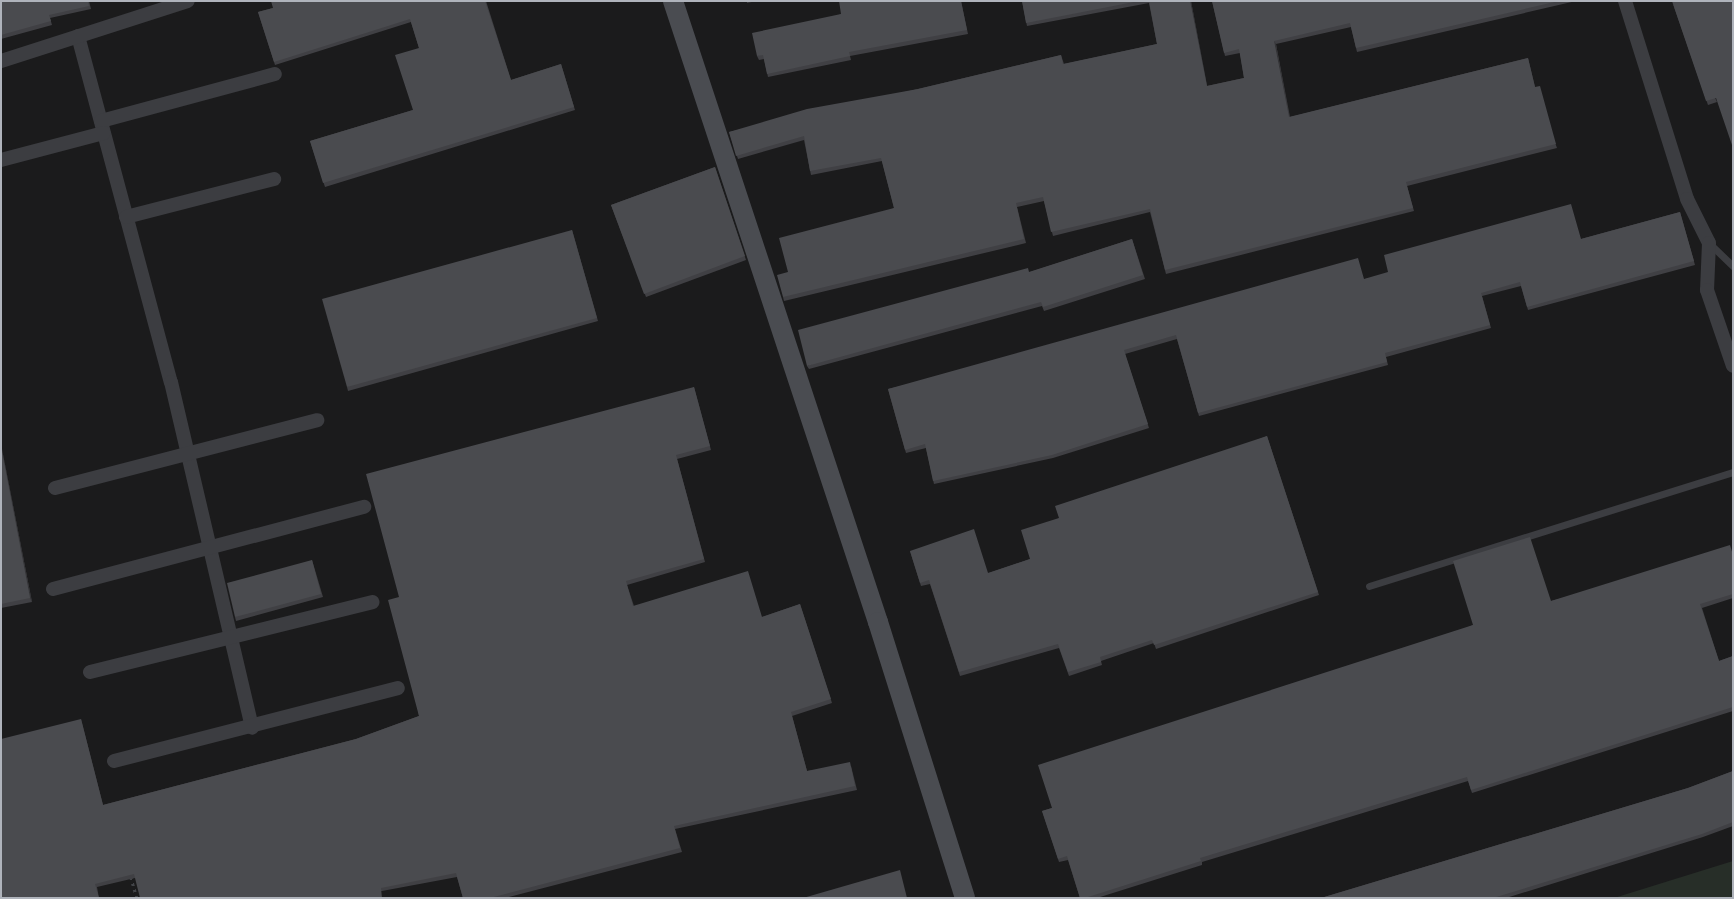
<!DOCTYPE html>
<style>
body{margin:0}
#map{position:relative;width:1734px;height:899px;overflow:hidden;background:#1b1b1c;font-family:"Noto Sans",sans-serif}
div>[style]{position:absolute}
.green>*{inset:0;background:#272e28}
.path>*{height:2.5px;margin-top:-1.25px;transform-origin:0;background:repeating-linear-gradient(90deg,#424448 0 2.5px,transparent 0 6.5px)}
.lane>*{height:7px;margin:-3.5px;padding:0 3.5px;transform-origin:3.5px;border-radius:3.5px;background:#3c3d41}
.street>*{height:14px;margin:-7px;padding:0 7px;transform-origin:7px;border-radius:7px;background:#3c3d41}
.secondary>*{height:20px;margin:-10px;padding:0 10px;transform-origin:10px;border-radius:10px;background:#4a4c51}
.wall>*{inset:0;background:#404044}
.shaded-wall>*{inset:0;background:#343437}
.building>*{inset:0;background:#4a4b4f}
span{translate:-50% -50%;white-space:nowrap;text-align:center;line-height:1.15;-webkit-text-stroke:4px #161618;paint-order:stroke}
.frame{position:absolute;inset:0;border:2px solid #afb3bb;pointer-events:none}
</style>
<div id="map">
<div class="green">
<i style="clip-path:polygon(1733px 861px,1733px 898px,1614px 898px)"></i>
</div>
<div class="path">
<i style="left:131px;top:877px;width:22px;rotate:74deg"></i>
</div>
<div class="lane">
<i style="left:1710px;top:244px;width:32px;rotate:44deg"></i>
<i style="left:1369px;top:586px;width:381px;rotate:-17.4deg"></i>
</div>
<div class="street">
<i style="left:1625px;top:1px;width:207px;rotate:72.6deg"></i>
<i style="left:1687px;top:199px;width:49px;rotate:63.4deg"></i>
<i style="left:1709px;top:243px;width:47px;rotate:92.4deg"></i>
<i style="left:1707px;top:290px;width:80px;rotate:71.1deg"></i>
<i style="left:78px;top:36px;width:358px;rotate:75deg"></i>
<i style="left:171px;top:382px;width:355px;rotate:76.8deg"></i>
<i style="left:1px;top:61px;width:196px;rotate:-17.8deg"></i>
<i style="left:101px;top:121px;width:180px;rotate:-15.1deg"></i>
<i style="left:1px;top:160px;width:106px;rotate:-14.7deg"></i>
<i style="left:126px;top:217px;width:153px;rotate:-14.4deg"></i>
<i style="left:55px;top:488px;width:271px;rotate:-14.5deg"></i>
<i style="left:53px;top:589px;width:322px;rotate:-14.8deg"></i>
<i style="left:90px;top:672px;width:291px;rotate:-13.9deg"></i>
<i style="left:114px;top:761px;width:293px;rotate:-14.4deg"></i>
</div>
<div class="secondary">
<i style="left:673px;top:1px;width:654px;rotate:71.73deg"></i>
<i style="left:878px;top:622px;width:289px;rotate:72.5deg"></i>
</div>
<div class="wall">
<i style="clip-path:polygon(1px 1px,89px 1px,91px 9px,50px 18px,52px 25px,1px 39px)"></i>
<i style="clip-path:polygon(486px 1px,511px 80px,561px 64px,575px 110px,325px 187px,310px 141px,413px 110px,419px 48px,411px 22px,275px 65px,258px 12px,273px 8px)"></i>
<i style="clip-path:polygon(747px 1px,756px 1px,747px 3px)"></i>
<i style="clip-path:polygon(961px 1px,968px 34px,850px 56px,851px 60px,768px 77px,764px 59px,759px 60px,757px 56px,841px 14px)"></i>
<i style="clip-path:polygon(1022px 1px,1191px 1px,1207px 86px,1244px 78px,1240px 53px,1225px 56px,1212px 1px,1576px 1px,1357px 52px,1351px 27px,1276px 44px,1290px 117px,1528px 58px,1535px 87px,1557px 148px,1407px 186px,1414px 211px,1166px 274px,1150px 212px,1053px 236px,1044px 201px,1017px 207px,1026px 243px,784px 301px,783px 297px,788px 272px,894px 208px,882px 161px,811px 175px,804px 140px,738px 159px,729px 132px,918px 89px,1061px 55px,1064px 64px,1157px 44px,1149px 3px,1027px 26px)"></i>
<i style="clip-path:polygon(1672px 1px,1717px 102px,1708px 105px)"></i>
<i style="clip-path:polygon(715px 167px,746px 260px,646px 297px,611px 205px)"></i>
<i style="clip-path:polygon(1680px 212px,1695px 265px,1528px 310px,1521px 286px,1482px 296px,1491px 328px,1386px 357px,1388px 365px,1199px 416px,1177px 339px,1125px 354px,1149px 428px,1053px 458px,934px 484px,926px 448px,906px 453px,888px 389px,1365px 279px,1581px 239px)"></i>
<i style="clip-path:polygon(572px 230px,598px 321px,348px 391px,347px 387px)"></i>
<i style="clip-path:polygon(1132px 239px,1145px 279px,1044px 311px,1042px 306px,809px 369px,807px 366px,1030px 272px)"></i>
<i style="clip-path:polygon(694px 387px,711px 450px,677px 459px,705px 562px,627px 585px,634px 606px,762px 617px,800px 604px,832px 703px,792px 716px,807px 771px,851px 766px,857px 790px,675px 829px,682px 852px,505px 898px,463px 898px,457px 877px,382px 891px,135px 878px,97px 887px,99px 898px,1px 898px,81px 719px,103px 805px,356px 739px,419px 716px,399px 597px)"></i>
<i style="clip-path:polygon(1267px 436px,1319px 595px,1156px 649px,1154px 643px,1101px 661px,1102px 665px,1069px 676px,1059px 648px,960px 676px,930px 584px,921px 586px,910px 551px,989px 573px,1030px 559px,1059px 518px)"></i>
<i style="clip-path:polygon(1px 444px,32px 602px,1px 608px)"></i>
<i style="clip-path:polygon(1733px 554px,1733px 598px,1702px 608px,1719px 661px,1733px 656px,1733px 711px,1472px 793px,1468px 781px,1202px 862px,1202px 865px,1097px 898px,1080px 898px,1068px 860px,1059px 862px,1042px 811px,1052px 808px,1473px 625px,1551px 601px)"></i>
<i style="clip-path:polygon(312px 560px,323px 597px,236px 621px,235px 617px)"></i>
<i style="clip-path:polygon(1733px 771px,1733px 826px,1703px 837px,1506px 898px,1321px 898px,1688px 788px)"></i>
</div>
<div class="shaded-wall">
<i style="clip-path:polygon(1190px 1px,1191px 1px,1208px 90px,1207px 86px)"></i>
<i style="clip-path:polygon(1274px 41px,1276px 44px,1290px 121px,1289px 117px)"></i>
<i style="clip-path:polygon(1px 444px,32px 602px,30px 598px)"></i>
</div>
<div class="building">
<i style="clip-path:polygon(1px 1px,88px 1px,89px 6px,49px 15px,51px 21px,1px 35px)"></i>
<i style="clip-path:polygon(271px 1px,485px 1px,511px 80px,561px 64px,574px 107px,323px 183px,310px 141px,413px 110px,395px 55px,419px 48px,410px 19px,274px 62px,258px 12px,273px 8px)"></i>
<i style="clip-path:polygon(839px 1px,961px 1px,967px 30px,849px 52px,850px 56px,767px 74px,763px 55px,757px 56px,752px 33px,841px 14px)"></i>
<i style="clip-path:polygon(1022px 1px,1139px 1px,1026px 23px)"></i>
<i style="clip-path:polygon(1149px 1px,1190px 1px,1207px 86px,1244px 78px,1239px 49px,1224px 53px,1212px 1px,1559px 1px,1356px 48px,1350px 23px,1274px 41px,1289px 117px,1528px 58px,1535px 87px,1540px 86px,1556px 144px,1406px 182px,1413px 208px,1165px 270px,1150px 209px,1051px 232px,1043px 197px,1016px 203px,1024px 239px,783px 297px,777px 275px,788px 272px,779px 238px,894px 208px,881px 158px,810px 171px,804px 136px,736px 156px,729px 132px,807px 109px,918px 89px,1061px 55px,1063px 64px,1157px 44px)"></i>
<i style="clip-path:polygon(1672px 1px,1733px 1px,1733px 148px,1716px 98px,1706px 101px)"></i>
<i style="clip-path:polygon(715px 167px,745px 256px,644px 294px,611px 205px)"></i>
<i style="clip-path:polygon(1571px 204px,1581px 239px,1680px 212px,1694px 261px,1527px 307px,1520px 282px,1481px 293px,1490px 325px,1385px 353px,1387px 362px,1198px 413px,1176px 335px,1124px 350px,1148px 424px,1052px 455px,933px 481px,925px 444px,905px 450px,888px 389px,1358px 258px,1364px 279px,1388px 272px,1384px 255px)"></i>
<i style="clip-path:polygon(572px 230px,597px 318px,347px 387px,322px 299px)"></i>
<i style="clip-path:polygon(1132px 239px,1143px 275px,1043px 307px,1041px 302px,807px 366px,798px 330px,1028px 268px,1029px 272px)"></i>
<i style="clip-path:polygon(694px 387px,710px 446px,676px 455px,704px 559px,626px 581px,633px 606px,748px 571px,762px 617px,800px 604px,831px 699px,791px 712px,807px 771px,850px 762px,855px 786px,674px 826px,680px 848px,490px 898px,463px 898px,456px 873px,381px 888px,382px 898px,140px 898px,134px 874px,95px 884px,99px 898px,1px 898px,1px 739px,81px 719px,103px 805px,356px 739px,419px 716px,388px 600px,399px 597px,366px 474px)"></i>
<i style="clip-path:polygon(1267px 436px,1318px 592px,1154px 645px,1152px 640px,1100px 657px,1101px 662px,1068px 672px,1058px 644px,959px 672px,929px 580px,920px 583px,910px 551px,974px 529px,988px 573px,1030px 559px,1021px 530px,1059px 518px,1055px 506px)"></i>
<i style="clip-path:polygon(1px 447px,30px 598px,1px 604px)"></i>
<i style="clip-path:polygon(1530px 537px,1551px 601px,1730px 545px,1733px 555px,1733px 594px,1700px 604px,1719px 661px,1733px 656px,1733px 707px,1471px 790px,1467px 777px,1200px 858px,1201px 861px,1085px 898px,1080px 898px,1067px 856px,1058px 859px,1042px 811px,1052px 808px,1038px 765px,1473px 625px,1453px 561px)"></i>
<i style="clip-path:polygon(312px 560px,321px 594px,235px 617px,227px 583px)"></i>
<i style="clip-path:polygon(1733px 771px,1733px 822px,1702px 834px,1493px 898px,1321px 898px,1688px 788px)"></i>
<i style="clip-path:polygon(900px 870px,907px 898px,803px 898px)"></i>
</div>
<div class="frame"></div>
</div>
